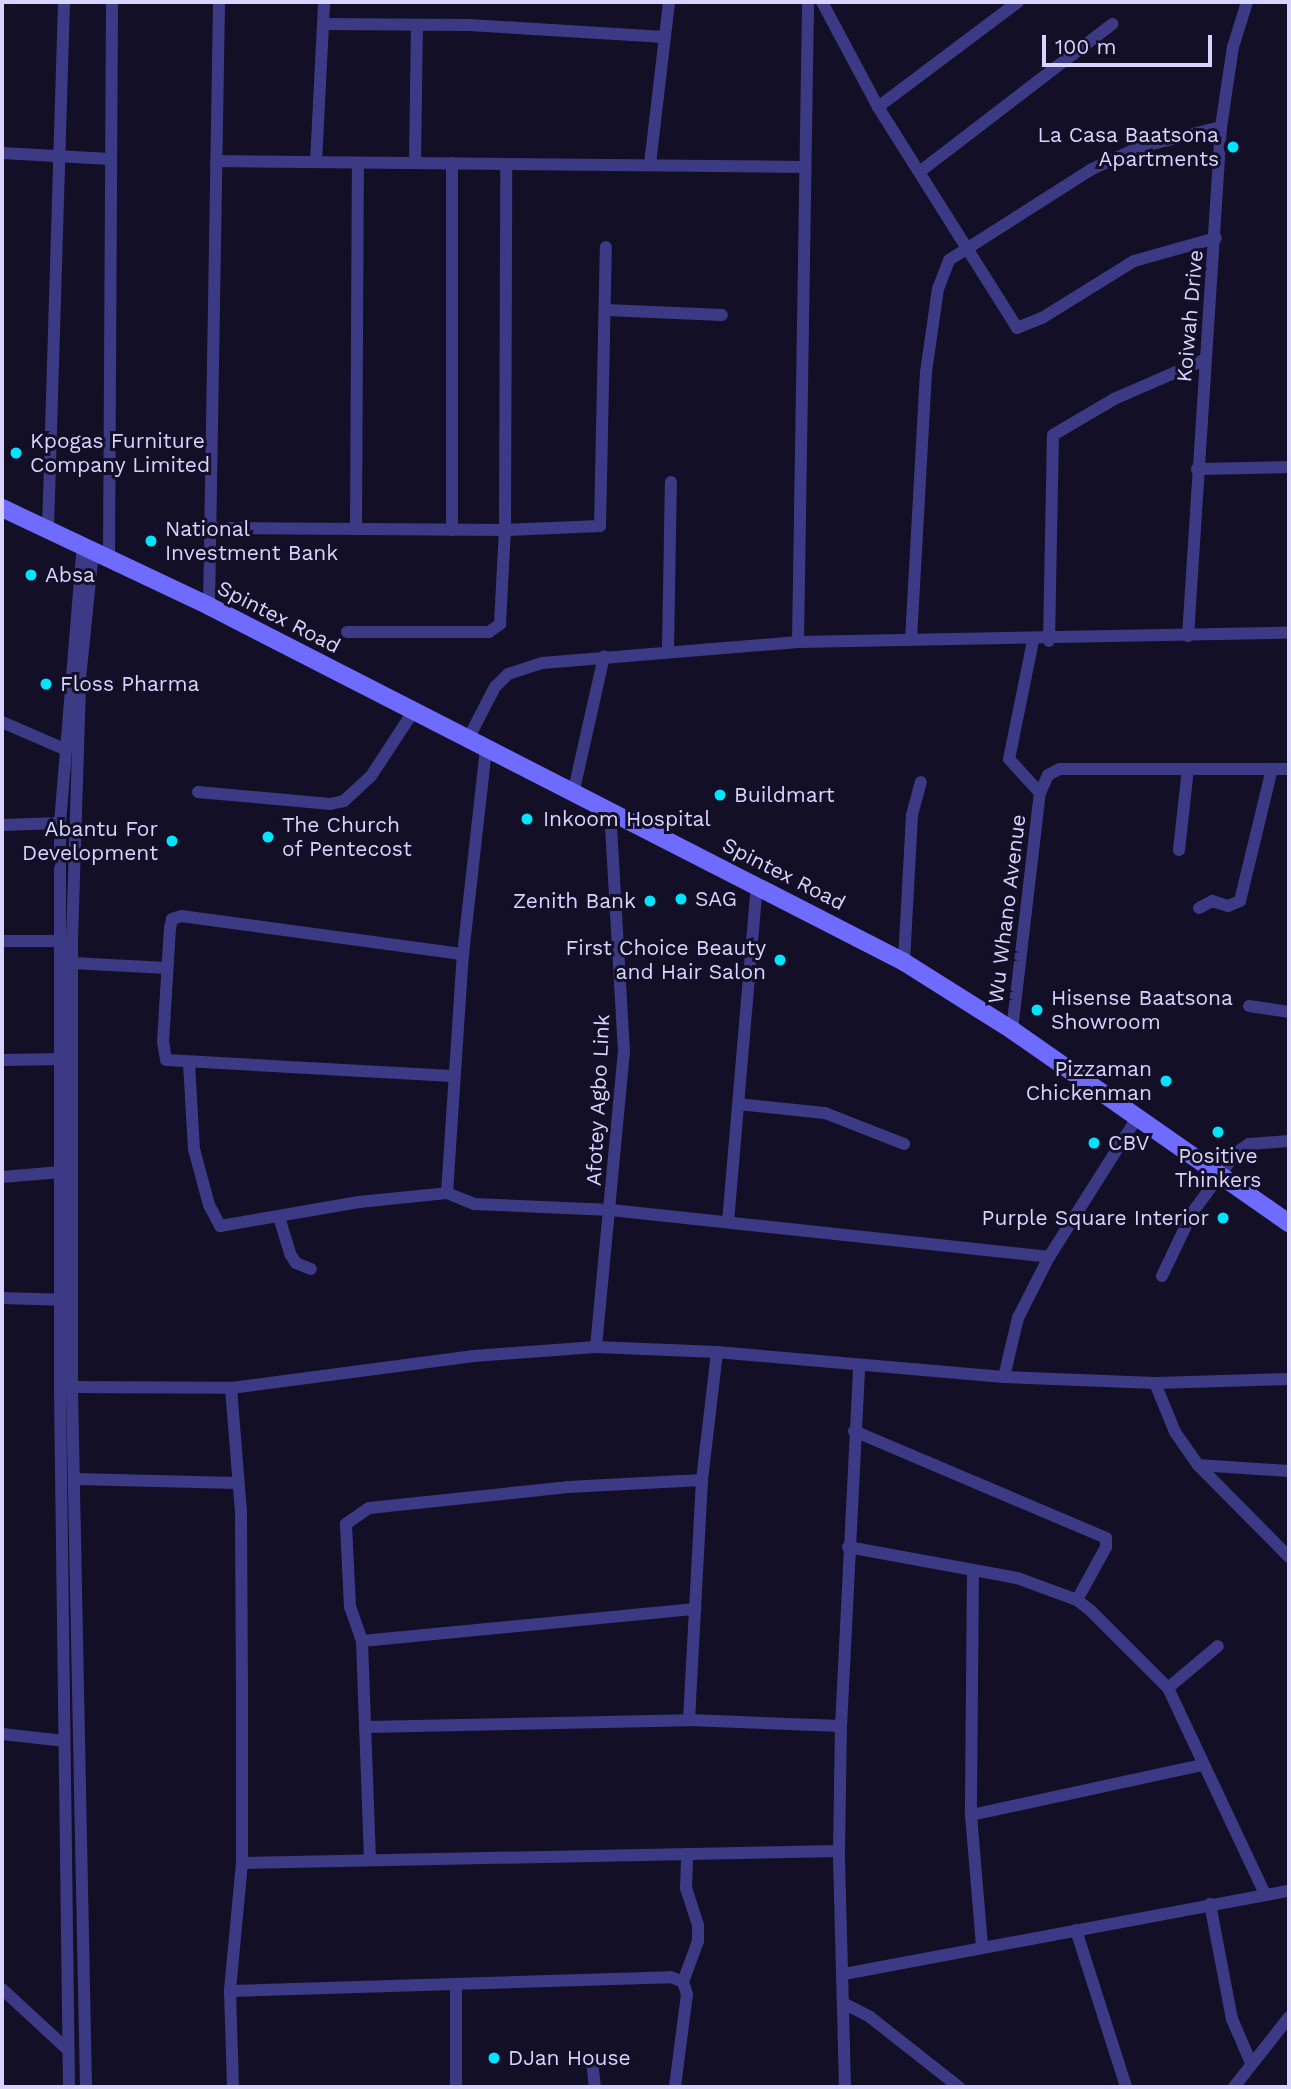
<!DOCTYPE html>
<style>
body{margin:0}
#map{position:relative;width:1291px;height:2089px;overflow:hidden;background:#130f26;font-family:"Work Sans",sans-serif}
div>[style]{position:absolute}
.minor>*{height:12px;margin:-6px;padding:0 6px;transform-origin:6px;border-radius:6px;background:#3d3a85}
.secondary>*{height:18px;margin:-9px;padding:0 9px;transform-origin:9px;border-radius:9px;background:#6f6bff}
.dots>*{width:19px;height:19px;translate:-50% -50%;box-sizing:border-box;border:4px solid #130f26;border-radius:50%}
span{translate:-50% -50%;white-space:nowrap;text-align:center;line-height:1.15;-webkit-text-stroke:6px #130f26;paint-order:stroke}
.poi-label{font-size:21px;color:#d9d4ff}
.right{translate:-100% -50%;text-align:right}
.left{translate:0 -50%;text-align:left}
.street-label{font-size:21px;color:#d9d4ff}
.frame{position:absolute;inset:0;border:4px solid #d9d4ff;pointer-events:none}
.scale{position:absolute;left:1042px;top:35px;width:170px;height:32px;box-sizing:border-box;border:4px solid #d9d4ff;border-top:0;padding-left:9px;font-size:21px;line-height:24px;white-space:nowrap;color:#d9d4ff;-webkit-text-stroke:5px #130f26;paint-order:stroke}
</style>
<div id="map">
<div class="minor">
<i style="left:822px;top:2px;width:119px;rotate:61.9deg"></i>
<i style="left:878px;top:107px;width:261px;rotate:57.8deg"></i>
<i style="left:1017px;top:328px;width:27px;rotate:-22deg"></i>
<i style="left:1042px;top:318px;width:108px;rotate:-31.8deg"></i>
<i style="left:1134px;top:261px;width:85px;rotate:-15.7deg"></i>
<i style="left:323px;top:24px;width:146px;rotate:0.4deg"></i>
<i style="left:469px;top:25px;width:196px;rotate:3.5deg"></i>
<i style="left:878px;top:107px;width:175px;rotate:-36.9deg"></i>
<i style="left:2px;top:153px;width:108px;rotate:3.2deg"></i>
<i style="left:216px;top:161px;width:588px;rotate:0.58deg"></i>
<i style="left:316px;top:162px;width:160px;rotate:-87.1deg"></i>
<i style="left:415px;top:163px;width:137px;rotate:-89.2deg"></i>
<i style="left:650px;top:164px;width:163px;rotate:-83.3deg"></i>
<i style="left:922px;top:170px;width:240px;rotate:-37.5deg"></i>
<i style="left:606px;top:310px;width:116px;rotate:2.5deg"></i>
<i style="left:1197px;top:469px;width:92px;rotate:-1.2deg"></i>
<i style="left:213px;top:528px;width:292px;rotate:0.4deg"></i>
<i style="left:505px;top:530px;width:95px;rotate:-2.4deg"></i>
<i style="left:600px;top:526px;width:279px;rotate:-88.8deg"></i>
<i style="left:356px;top:528px;width:365px;rotate:-89.7deg"></i>
<i style="left:48px;top:529px;width:527px;rotate:-88.26deg"></i>
<i style="left:452px;top:530px;width:367px;rotate:-90deg"></i>
<i style="left:109px;top:557px;width:555px;rotate:-89.69deg"></i>
<i style="left:209px;top:606px;width:604px;rotate:-89.05deg"></i>
<i style="left:347px;top:632px;width:142px"></i>
<i style="left:489px;top:632px;width:14px;rotate:-36deg"></i>
<i style="left:500px;top:624px;width:94px;rotate:-87deg"></i>
<i style="left:505px;top:530px;width:366px;rotate:-89.8deg"></i>
<i style="left:1188px;top:636px;width:510px;rotate:-86.29deg"></i>
<i style="left:1221px;top:127px;width:81px;rotate:-81.5deg"></i>
<i style="left:1233px;top:47px;width:47px;rotate:-72.7deg"></i>
<i style="left:911px;top:640px;width:268px;rotate:-86.8deg"></i>
<i style="left:926px;top:372px;width:84px;rotate:-81.8deg"></i>
<i style="left:938px;top:289px;width:31px;rotate:-69deg"></i>
<i style="left:949px;top:260px;width:169px;rotate:-32.5deg"></i>
<i style="left:1092px;top:169px;width:53px;rotate:-24.6deg"></i>
<i style="left:1140px;top:147px;width:83px;rotate:-13.9deg"></i>
<i style="left:1033px;top:641px;width:120px;rotate:101.5deg"></i>
<i style="left:1009px;top:759px;width:46px;rotate:47.6deg"></i>
<i style="left:1049px;top:641px;width:206px;rotate:-88.9deg"></i>
<i style="left:1053px;top:435px;width:71px;rotate:-30.5deg"></i>
<i style="left:1114px;top:399px;width:100px;rotate:-23.5deg"></i>
<i style="left:798px;top:642px;width:640px;rotate:-89.1deg"></i>
<i style="left:668px;top:649px;width:167px;rotate:-89deg"></i>
<i style="left:2px;top:722px;width:68px;rotate:23.5deg"></i>
<i style="left:468px;top:739px;width:59px;rotate:-62.6deg"></i>
<i style="left:495px;top:687px;width:18px;rotate:-45deg"></i>
<i style="left:508px;top:674px;width:36px;rotate:-18deg"></i>
<i style="left:542px;top:663px;width:257px;rotate:-4.7deg"></i>
<i style="left:798px;top:642px;width:491px;rotate:-1.1deg"></i>
<i style="left:198px;top:792px;width:133px;rotate:5.2deg"></i>
<i style="left:330px;top:804px;width:14px;rotate:-12deg"></i>
<i style="left:344px;top:801px;width:37px;rotate:-43deg"></i>
<i style="left:371px;top:776px;width:77px;rotate:-56.7deg"></i>
<i style="left:573px;top:794px;width:141px;rotate:-77.3deg"></i>
<i style="left:2px;top:825px;width:58px;rotate:-2deg"></i>
<i style="left:1179px;top:850px;width:81px;rotate:-83.7deg"></i>
<i style="left:1199px;top:908px;width:15px;rotate:-28deg"></i>
<i style="left:1212px;top:901px;width:17px;rotate:17deg"></i>
<i style="left:1228px;top:906px;width:13px;rotate:-23deg"></i>
<i style="left:1240px;top:901px;width:136px;rotate:-76.4deg"></i>
<i style="left:2px;top:941px;width:59px"></i>
<i style="left:904px;top:962px;width:147px;rotate:-86.9deg"></i>
<i style="left:912px;top:815px;width:34px;rotate:-75deg"></i>
<i style="left:72px;top:963px;width:95px;rotate:3deg"></i>
<i style="left:1249px;top:1006px;width:40px;rotate:8.5deg"></i>
<i style="left:1012px;top:1030px;width:239px;rotate:-83.3deg"></i>
<i style="left:1040px;top:793px;width:20px;rotate:-66deg"></i>
<i style="left:1048px;top:775px;width:13px;rotate:-27deg"></i>
<i style="left:1060px;top:769px;width:229px"></i>
<i style="left:2px;top:1060px;width:61px;rotate:-0.9deg"></i>
<i style="left:189px;top:1063px;width:86px;rotate:86.7deg"></i>
<i style="left:194px;top:1149px;width:58px;rotate:75deg"></i>
<i style="left:209px;top:1205px;width:24px;rotate:62deg"></i>
<i style="left:220px;top:1226px;width:141px;rotate:-9.8deg"></i>
<i style="left:359px;top:1202px;width:88px;rotate:-5.8deg"></i>
<i style="left:447px;top:1193px;width:29px;rotate:22deg"></i>
<i style="left:474px;top:1204px;width:137px;rotate:2.5deg"></i>
<i style="left:611px;top:1210px;width:441px;rotate:6.1deg"></i>
<i style="left:452px;top:1076px;width:286px;rotate:-176.8deg"></i>
<i style="left:166px;top:1060px;width:18px;rotate:-99deg"></i>
<i style="left:163px;top:1042px;width:114px;rotate:-86.5deg"></i>
<i style="left:170px;top:928px;width:9px;rotate:-77deg"></i>
<i style="left:172px;top:919px;width:9px;rotate:-18deg"></i>
<i style="left:181px;top:916px;width:285px;rotate:7.7deg"></i>
<i style="left:738px;top:1104px;width:87px;rotate:5.9deg"></i>
<i style="left:825px;top:1113px;width:85px;rotate:21.4deg"></i>
<i style="left:2px;top:1177px;width:59px;rotate:-4.8deg"></i>
<i style="left:447px;top:1193px;width:240px;rotate:-86.2deg"></i>
<i style="left:463px;top:954px;width:207px;rotate:-83.6deg"></i>
<i style="left:279px;top:1217px;width:39px;rotate:73deg"></i>
<i style="left:290px;top:1254px;width:11px;rotate:56deg"></i>
<i style="left:296px;top:1263px;width:16px;rotate:22deg"></i>
<i style="left:728px;top:1222px;width:339px;rotate:-85.1deg"></i>
<i style="left:1162px;top:1276px;width:70px;rotate:-64.5deg"></i>
<i style="left:1192px;top:1213px;width:74px;rotate:-53.7deg"></i>
<i style="left:1236px;top:1153px;width:16px;rotate:-35deg"></i>
<i style="left:1249px;top:1144px;width:40px;rotate:-4.3deg"></i>
<i style="left:2px;top:1298px;width:66px;rotate:1.7deg"></i>
<i style="left:596px;top:1347px;width:296px;rotate:-84.6deg"></i>
<i style="left:624px;top:1052px;width:240px;rotate:-93.3deg"></i>
<i style="left:1004px;top:1377px;width:61px;rotate:-76.7deg"></i>
<i style="left:1018px;top:1318px;width:68px;rotate:-63.1deg"></i>
<i style="left:1049px;top:1257px;width:167px;rotate:-57.7deg"></i>
<i style="left:1155px;top:1383px;width:53px;rotate:67.8deg"></i>
<i style="left:1175px;top:1432px;width:40px;rotate:55.1deg"></i>
<i style="left:1198px;top:1465px;width:129px;rotate:45.3deg"></i>
<i style="left:65px;top:1387px;width:166px;rotate:0.3deg"></i>
<i style="left:231px;top:1388px;width:245px;rotate:-7.5deg"></i>
<i style="left:474px;top:1356px;width:122px;rotate:-4.2deg"></i>
<i style="left:596px;top:1347px;width:121px;rotate:2.4deg"></i>
<i style="left:717px;top:1352px;width:288px;rotate:5deg"></i>
<i style="left:1004px;top:1377px;width:151px;rotate:2.3deg"></i>
<i style="left:1155px;top:1383px;width:134px;rotate:-1.7deg"></i>
<i style="left:231px;top:1388px;width:123px;rotate:85.4deg"></i>
<i style="left:241px;top:1511px;width:167px;rotate:89.7deg"></i>
<i style="left:242px;top:1678px;width:185px;rotate:90deg"></i>
<i style="left:242px;top:1863px;width:129px;rotate:95.4deg"></i>
<i style="left:230px;top:1991px;width:96px;rotate:88.2deg"></i>
<i style="left:854px;top:1431px;width:274px;rotate:23deg"></i>
<i style="left:1106px;top:1538px;width:9px;rotate:90deg"></i>
<i style="left:1106px;top:1547px;width:60px;rotate:118.7deg"></i>
<i style="left:1198px;top:1465px;width:91px;rotate:3.8deg"></i>
<i style="left:75px;top:1479px;width:163px;rotate:1.4deg"></i>
<i style="left:848px;top:1547px;width:172px;rotate:10.4deg"></i>
<i style="left:1017px;top:1578px;width:64px;rotate:20.1deg"></i>
<i style="left:1077px;top:1600px;width:18px;rotate:38deg"></i>
<i style="left:1091px;top:1611px;width:109px;rotate:45deg"></i>
<i style="left:1168px;top:1688px;width:228px;rotate:64.8deg"></i>
<i style="left:973px;top:1570px;width:245px;rotate:90.5deg"></i>
<i style="left:971px;top:1815px;width:130px;rotate:85.2deg"></i>
<i style="left:362px;top:1641px;width:335px;rotate:-5.5deg"></i>
<i style="left:1168px;top:1688px;width:65px;rotate:-40deg"></i>
<i style="left:689px;top:1720px;width:240px;rotate:-86.9deg"></i>
<i style="left:702px;top:1480px;width:129px;rotate:-83.3deg"></i>
<i style="left:367px;top:1727px;width:322px;rotate:-1.2deg"></i>
<i style="left:689px;top:1720px;width:152px;rotate:2.3deg"></i>
<i style="left:2px;top:1734px;width:62px;rotate:6.4deg"></i>
<i style="left:971px;top:1815px;width:236px;rotate:-12.2deg"></i>
<i style="left:370px;top:1860px;width:219px;rotate:-92.1deg"></i>
<i style="left:362px;top:1641px;width:36px;rotate:-109deg"></i>
<i style="left:350px;top:1607px;width:83px;rotate:-92.8deg"></i>
<i style="left:346px;top:1524px;width:28px;rotate:-35deg"></i>
<i style="left:369px;top:1508px;width:200px;rotate:-6deg"></i>
<i style="left:568px;top:1487px;width:134px;rotate:-3deg"></i>
<i style="left:242px;top:1863px;width:597px;rotate:-1.15deg"></i>
<i style="left:1210px;top:1904px;width:117px;rotate:79.2deg"></i>
<i style="left:1232px;top:2019px;width:48px;rotate:66.6deg"></i>
<i style="left:1076px;top:1930px;width:165px;rotate:72.3deg"></i>
<i style="left:844px;top:1974px;width:453px;rotate:-10.6deg"></i>
<i style="left:683px;top:1982px;width:44px;rotate:-69.9deg"></i>
<i style="left:698px;top:1941px;width:16px;rotate:-90deg"></i>
<i style="left:698px;top:1925px;width:38px;rotate:-108deg"></i>
<i style="left:686px;top:1889px;width:35px;rotate:-88deg"></i>
<i style="left:456px;top:1985px;width:102px;rotate:90deg"></i>
<i style="left:2px;top:1989px;width:90px;rotate:42.7deg"></i>
<i style="left:230px;top:1991px;width:441px;rotate:-1.8deg"></i>
<i style="left:671px;top:1977px;width:13px;rotate:23deg"></i>
<i style="left:683px;top:1982px;width:13px;rotate:72deg"></i>
<i style="left:687px;top:1994px;width:94px;rotate:97.4deg"></i>
<i style="left:843px;top:2003px;width:30px;rotate:27deg"></i>
<i style="left:870px;top:2017px;width:113px;rotate:38.2deg"></i>
<i style="left:592px;top:2060px;width:27px;rotate:84deg"></i>
<i style="left:69px;top:2087px;width:700px;rotate:-90.74deg"></i>
<i style="left:60px;top:1387px;width:564px;rotate:-90deg"></i>
<i style="left:60px;top:823px;width:278px;rotate:-85.3deg"></i>
<i style="left:86px;top:2087px;width:700px;rotate:-91.15deg"></i>
<i style="left:72px;top:1387px;width:447px;rotate:-90deg"></i>
<i style="left:72px;top:940px;width:261px;rotate:-88.2deg"></i>
<i style="left:80px;top:679px;width:130px;rotate:-84.2deg"></i>
<i style="left:845px;top:2087px;width:236px;rotate:-91.5deg"></i>
<i style="left:839px;top:1851px;width:125px;rotate:-89.1deg"></i>
<i style="left:841px;top:1726px;width:360px;rotate:-87.1deg"></i>
<i style="left:1234px;top:2087px;width:89px;rotate:-51.8deg"></i>
</div>
<div class="secondary">
<i style="left:2px;top:508px;width:229px;rotate:25.3deg"></i>
<i style="left:209px;top:606px;width:781px;rotate:27.12deg"></i>
<i style="left:904px;top:962px;width:128px;rotate:32.2deg"></i>
<i style="left:1012px;top:1030px;width:338px;rotate:34.9deg"></i>
</div>
<div class="dots">
<i style="left:1233px;top:147px;background:#00e5ff"></i>
<i style="left:16px;top:453px;background:#00e5ff"></i>
<i style="left:151px;top:541px;background:#00e5ff"></i>
<i style="left:31px;top:575px;background:#00e5ff"></i>
<i style="left:46px;top:684px;background:#00e5ff"></i>
<i style="left:720px;top:795px;background:#00e5ff"></i>
<i style="left:527px;top:819px;background:#00e5ff"></i>
<i style="left:268px;top:837px;background:#00e5ff"></i>
<i style="left:172px;top:841px;background:#00e5ff"></i>
<i style="left:681px;top:899px;background:#00e5ff"></i>
<i style="left:650px;top:901px;background:#00e5ff"></i>
<i style="left:780px;top:960px;background:#00e5ff"></i>
<i style="left:1037px;top:1010px;background:#00e5ff"></i>
<i style="left:1166px;top:1081px;background:#00e5ff"></i>
<i style="left:1218px;top:1132px;background:#00e5ff"></i>
<i style="left:1094px;top:1143px;background:#00e5ff"></i>
<i style="left:1223px;top:1218px;background:#00e5ff"></i>
<i style="left:494px;top:2058px;background:#00e5ff"></i>
</div>
<div class="poi-label">
<span class="right" style="left:1219px;top:147px">La Casa Baatsona<br>Apartments</span>
<span class="left" style="left:30px;top:453px">Kpogas Furniture<br>Company Limited</span>
<span class="left" style="left:165px;top:541px">National<br>Investment Bank</span>
<span class="left" style="left:45px;top:575px">Absa</span>
<span class="left" style="left:60px;top:684px">Floss Pharma</span>
<span class="left" style="left:734px;top:795px">Buildmart</span>
<span class="left" style="left:543px;top:819px">Inkoom Hospital</span>
<span class="left" style="left:282px;top:837px">The Church<br>of Pentecost</span>
<span class="right" style="left:158px;top:841px">Abantu For<br>Development</span>
<span class="left" style="left:695px;top:899px">SAG</span>
<span class="right" style="left:636px;top:901px">Zenith Bank</span>
<span class="right" style="left:766px;top:960px">First Choice Beauty<br>and Hair Salon</span>
<span class="left" style="left:1051px;top:1010px">Hisense Baatsona<br>Showroom</span>
<span class="right" style="left:1152px;top:1081px">Pizzaman<br>Chickenman</span>
<span class="left" style="left:1108px;top:1143px">CBV</span>
<span style="left:1218px;top:1168px">Positive<br>Thinkers</span>
<span class="right" style="left:1209px;top:1218px">Purple Square Interior</span>
<span class="left" style="left:508px;top:2058px">DJan House</span>
</div>
<div class="street-label">
<span style="left:1190px;top:316px;rotate:-85deg">Koiwah Drive</span>
<span style="left:279px;top:617px;rotate:27deg">Spintex Road</span>
<span style="left:784px;top:874px;rotate:27deg">Spintex Road</span>
<span style="left:1007px;top:909px;rotate:-83deg">Wu Whano Avenue</span>
<span style="left:598px;top:1100px;rotate:-87deg">Afotey Agbo Link</span>
</div>
<div class="frame"></div>
<div class="scale">100 m</div>
</div>
